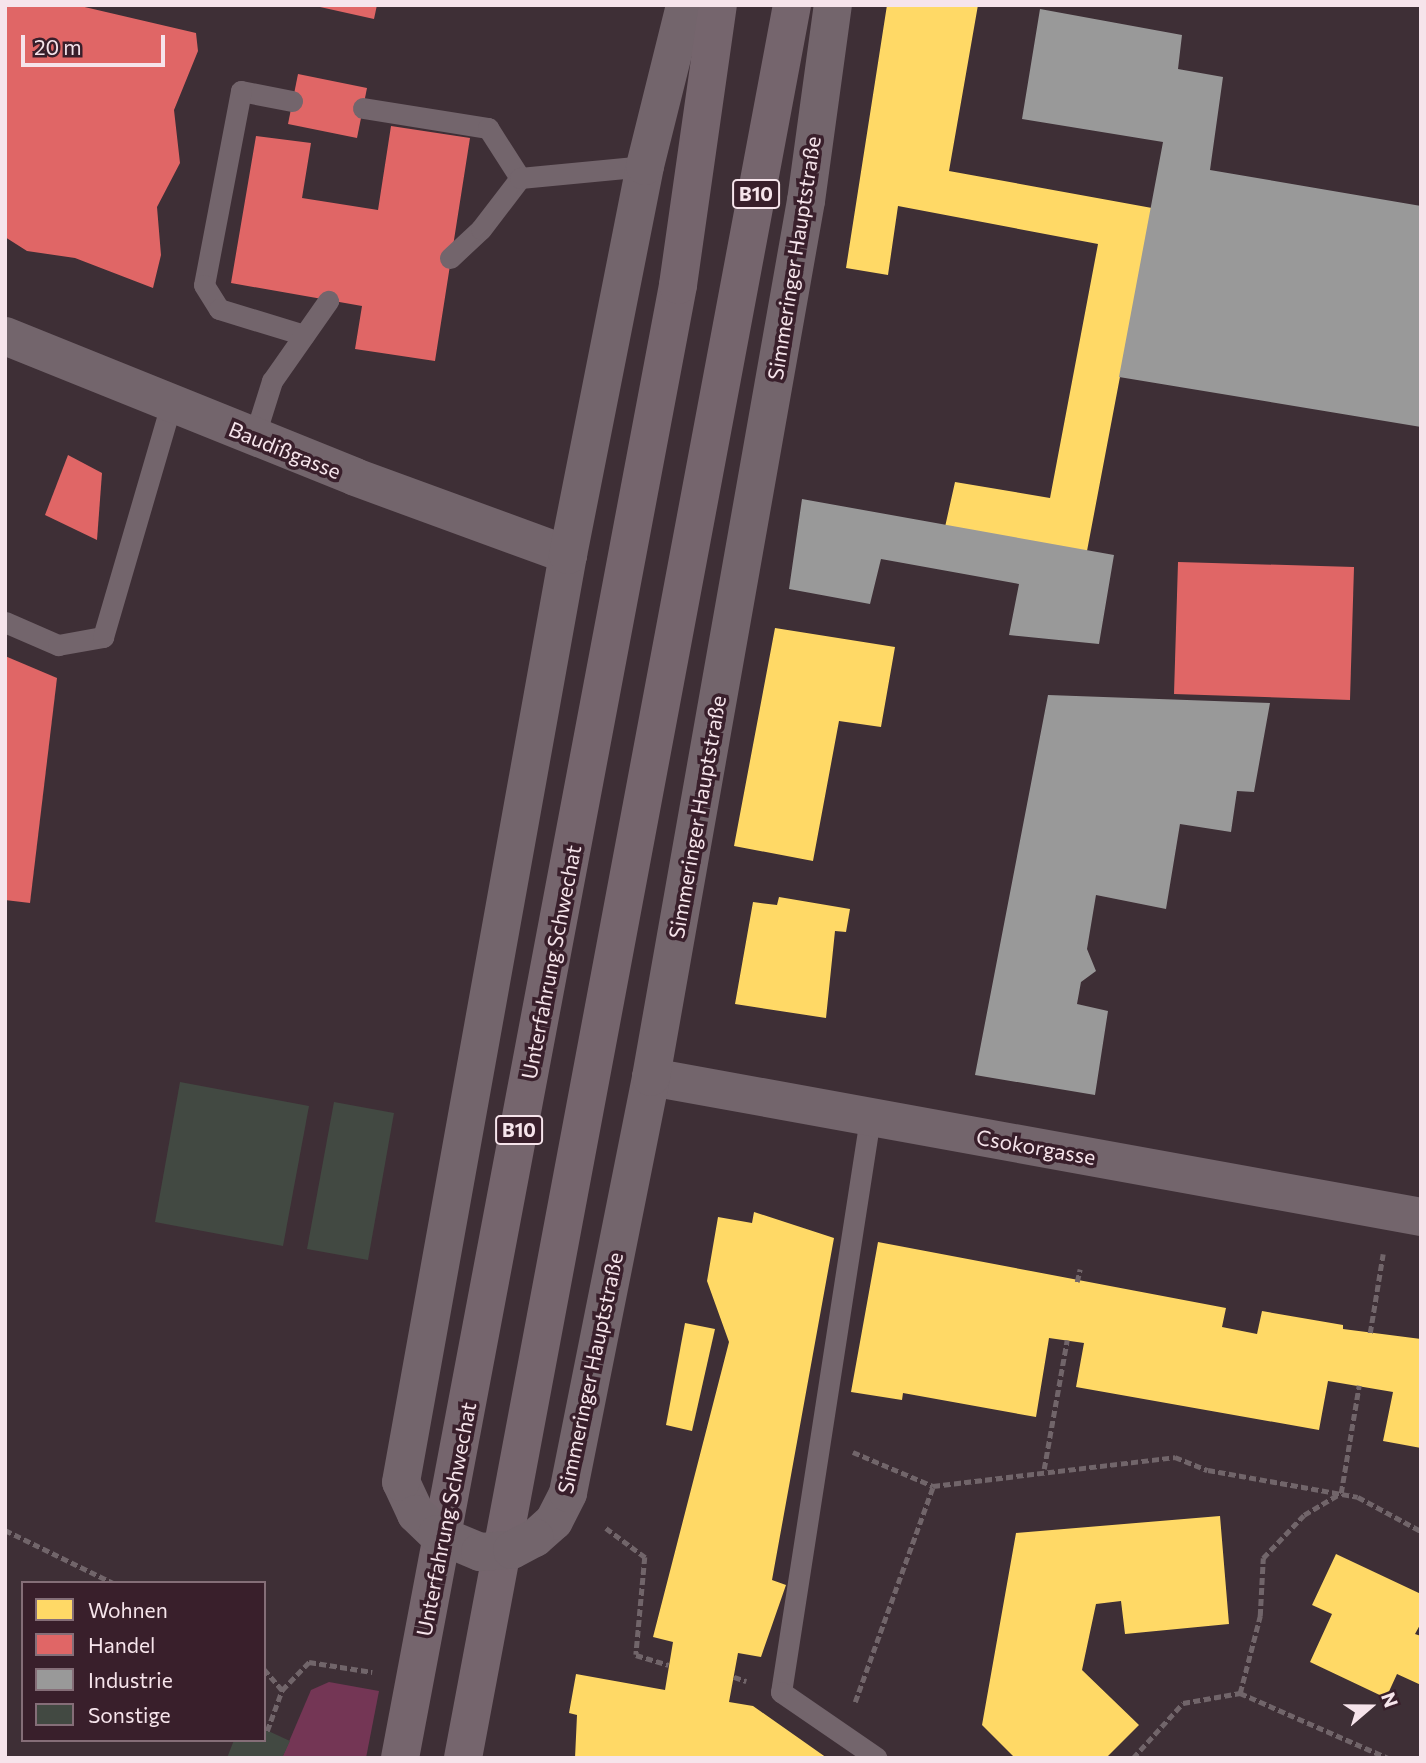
<!DOCTYPE html>
<meta charset="utf-8">
<style>
body{margin:0}
#map{position:relative;width:1426px;height:1763px;overflow:hidden;background:#3e2f36;font-family:Commissioner,sans-serif}
div>[style]{position:absolute}
.green>*{inset:0;background:#743655}
.homes>*{inset:0;background:#ffd966}
.shops>*{inset:0;background:#e06666}
.industry>*{inset:0;background:#999}
.building>*{inset:0;background:#424942}
.path>*{height:4.5px;margin-top:-2.25px;transform-origin:0;background:repeating-linear-gradient(90deg,#71656a 0 7px,transparent 0 10.5px)}
.lane>*{height:21px;margin:-10.5px;padding:0 10.5px;transform-origin:10.5px;border-radius:10.5px;background:#73656c}
.street>*{height:38px;margin:-19px;padding:0 19px;transform-origin:19px;border-radius:19px;background:#73656c}
.primary>*{height:38px;margin:-19px;padding:0 19px;transform-origin:19px;border-radius:19px;background:#75656d}
.street-bridge>*{height:38px;margin:-19px;padding:0 19px;transform-origin:19px;border-radius:19px;background:#73656c}
span{translate:-50% -50%;white-space:nowrap;text-align:center;line-height:1.15;-webkit-text-stroke:7px #391f2b;paint-order:stroke}
.shield-label span{padding:2px 5px;background:#391f2b;border:2px solid;border-radius:5px;-webkit-text-stroke-width:0}
.shield-label{font-size:19px;color:#f6e4eb;font-weight:700}
.street-label{font-size:21px;color:#f6e4eb}
.frame{position:absolute;inset:0;border:7px solid #f6e4eb;pointer-events:none}
.legend{position:absolute;left:21px;top:1581px;width:245px;height:161px;box-sizing:border-box;background:#391f2b;border:2px solid #856e78;margin:0;padding:9px 12px;list-style:none;font-size:21px;color:#f6e4eb}
.legend li{display:flex;align-items:center;gap:14px;height:35px}
.legend b{width:35px;border:2px solid #856e78}
.north{position:absolute;left:1335px;top:1672px;width:70px;height:70px;-webkit-text-stroke:5px #391f2b;paint-order:stroke;rotate:70deg;font-size:19px;font-weight:700;line-height:28px;text-align:center;color:#f6e4eb}
.north::after{content:'';display:block;margin:auto;width:24px;height:32px;background:#f6e4eb;clip-path:polygon(50% 0,100% 100%,50% 72%,0 100%)}
.scale{position:absolute;left:21px;top:35px;width:144px;height:32px;box-sizing:border-box;border:4px solid #f6e4eb;border-top:0;padding-left:9px;font-size:21px;line-height:24px;white-space:nowrap;color:#f6e4eb;-webkit-text-stroke:5px #391f2b;paint-order:stroke}
</style>
<div id="map">
<div class="green">
<i style="clip-path:polygon(329px 1682px,379px 1691px,366px 1758px,282px 1758px,311px 1690px)"></i>
</div>
<div class="homes">
<i style="clip-path:polygon(887px 5px,978px 5px,949px 171px,1152px 208px,1087px 551px,945px 527px,955px 482px,1050px 498px,1098px 244px,898px 206px,888px 275px,846px 268px)"></i>
<i style="clip-path:polygon(775px 628px,895px 647px,881px 727px,839px 721px,813px 861px,734px 846px)"></i>
<i style="clip-path:polygon(779px 897px,850px 909px,846px 932px,835px 931px,826px 1018px,735px 1004px,753px 902px,777px 905px)"></i>
<i style="clip-path:polygon(754px 1212px,834px 1238px,772px 1580px,786px 1585px,761px 1657px,738px 1653px,729px 1702px,753px 1706px,827px 1758px,575px 1758px,577px 1715px,569px 1713px,576px 1674px,665px 1690px,673px 1642px,653px 1637px,729px 1342px,707px 1281px,718px 1217px,752px 1223px)"></i>
<i style="clip-path:polygon(878px 1242px,1226px 1308px,1222px 1327px,1257px 1334px,1262px 1311px,1343px 1325px,1343px 1329px,1421px 1339px,1421px 1448px,1383px 1441px,1393px 1392px,1328px 1381px,1319px 1430px,1076px 1387px,1084px 1343px,1049px 1338px,1036px 1417px,903px 1393px,902px 1400px,851px 1392px)"></i>
<i style="clip-path:polygon(685px 1323px,715px 1329px,692px 1431px,666px 1425px)"></i>
<i style="clip-path:polygon(1220px 1516px,1229px 1624px,1125px 1634px,1121px 1601px,1096px 1604px,1082px 1670px,1139px 1725px,1106px 1758px,1015px 1758px,982px 1725px,1016px 1533px)"></i>
<i style="clip-path:polygon(1336px 1554px,1421px 1594px,1421px 1623px,1415px 1634px,1421px 1636px,1421px 1685px,1397px 1674px,1386px 1698px,1310px 1662px,1332px 1614px,1312px 1605px)"></i>
</div>
<div class="shops">
<i style="clip-path:polygon(5px 5px,76px 5px,196px 33px,198px 51px,174px 110px,180px 163px,157px 207px,161px 255px,153px 288px,75px 258px,27px 251px,5px 237px)"></i>
<i style="clip-path:polygon(311px 5px,377px 5px,374px 19px)"></i>
<i style="clip-path:polygon(298px 74px,367px 88px,357px 138px,288px 124px)"></i>
<i style="clip-path:polygon(391px 126px,470px 138px,435px 361px,355px 349px,362px 306px,231px 283px,256px 136px,311px 143px,302px 198px,378px 210px)"></i>
<i style="clip-path:polygon(68px 455px,102px 473px,97px 540px,45px 515px)"></i>
<i style="clip-path:polygon(1178px 562px,1354px 567px,1350px 700px,1174px 694px)"></i>
<i style="clip-path:polygon(5px 656px,57px 678px,30px 903px,5px 900px)"></i>
</div>
<div class="industry">
<i style="clip-path:polygon(1040px 9px,1182px 35px,1178px 69px,1223px 77px,1210px 170px,1421px 206px,1421px 427px,1119px 377px,1163px 142px,1022px 119px)"></i>
<i style="clip-path:polygon(802px 499px,1114px 555px,1099px 644px,1009px 635px,1019px 584px,881px 559px,870px 604px,789px 589px)"></i>
<i style="clip-path:polygon(1048px 695px,1270px 703px,1254px 792px,1237px 791px,1231px 832px,1180px 824px,1166px 909px,1096px 895px,1087px 949px,1096px 971px,1081px 982px,1077px 1004px,1108px 1011px,1095px 1095px,975px 1075px)"></i>
</div>
<div class="building">
<i style="clip-path:polygon(180px 1082px,309px 1106px,283px 1246px,155px 1222px)"></i>
<i style="clip-path:polygon(334px 1102px,394px 1113px,368px 1260px,307px 1249px)"></i>
<i style="clip-path:polygon(264px 1729px,290px 1741px,282px 1758px,227px 1758px,234px 1740px,264px 1740px)"></i>
</div>
<div class="path">
<i style="left:1077px;top:1282px;width:13px;rotate:-77deg"></i>
<i style="left:1370px;top:1333px;width:80px;rotate:-80.7deg"></i>
<i style="left:853px;top:1452px;width:87px;rotate:23deg"></i>
<i style="left:933px;top:1486px;width:244px;rotate:-6.8deg"></i>
<i style="left:1175px;top:1457px;width:35px;rotate:22deg"></i>
<i style="left:1208px;top:1470px;width:152px;rotate:10.2deg"></i>
<i style="left:1358px;top:1497px;width:72px;rotate:28.4deg"></i>
<i style="left:1044px;top:1469px;width:131px;rotate:-79.9deg"></i>
<i style="left:606px;top:1528px;width:49px;rotate:36.6deg"></i>
<i style="left:645px;top:1557px;width:98px;rotate:95.2deg"></i>
<i style="left:636px;top:1655px;width:34px;rotate:17deg"></i>
<i style="left:5px;top:1530px;width:120px;rotate:26.1deg"></i>
<i style="left:264px;top:1669px;width:28px;rotate:49deg"></i>
<i style="left:734px;top:1677px;width:13px;rotate:18deg"></i>
<i style="left:1240px;top:1693px;width:162px;rotate:23.7deg"></i>
<i style="left:855px;top:1702px;width:230px;rotate:-70.1deg"></i>
<i style="left:267px;top:1731px;width:44px;rotate:-69.9deg"></i>
<i style="left:282px;top:1690px;width:39px;rotate:-46deg"></i>
<i style="left:309px;top:1662px;width:64px;rotate:9deg"></i>
<i style="left:1133px;top:1758px;width:74px;rotate:-47.7deg"></i>
<i style="left:1183px;top:1703px;width:58px;rotate:-10deg"></i>
<i style="left:1240px;top:1693px;width:80px;rotate:-75.4deg"></i>
<i style="left:1260px;top:1616px;width:58px;rotate:-87deg"></i>
<i style="left:1263px;top:1558px;width:59px;rotate:-46.4deg"></i>
<i style="left:1304px;top:1515px;width:43px;rotate:-30.7deg"></i>
<i style="left:1341px;top:1493px;width:109px;rotate:-80.5deg"></i>
</div>
<div class="lane">
<i style="left:292px;top:101px;width:52px;rotate:-168.9deg"></i>
<i style="left:241px;top:91px;width:197px;rotate:100.8deg"></i>
<i style="left:204px;top:285px;width:28px;rotate:58deg"></i>
<i style="left:219px;top:309px;width:89px;rotate:17deg"></i>
<i style="left:363px;top:108px;width:127px;rotate:9.1deg"></i>
<i style="left:488px;top:128px;width:59px;rotate:57.4deg"></i>
<i style="left:450px;top:258px;width:42px;rotate:-43.1deg"></i>
<i style="left:481px;top:229px;width:64px;rotate:-52.6deg"></i>
<i style="left:520px;top:178px;width:126px;rotate:-5.5deg"></i>
<i style="left:254px;top:438px;width:60px;rotate:-72.5deg"></i>
<i style="left:272px;top:381px;width:98px;rotate:-55deg"></i>
<i style="left:5px;top:622px;width:58px;rotate:23.5deg"></i>
<i style="left:58px;top:645px;width:46px;rotate:-10.1deg"></i>
<i style="left:103px;top:637px;width:243px;rotate:-73.7deg"></i>
<i style="left:870px;top:1118px;width:581px;rotate:98.81deg"></i>
<i style="left:781px;top:1692px;width:116px;rotate:34.5deg"></i>
</div>
<div class="street">
<i style="left:5px;top:336px;width:377px;rotate:21.9deg"></i>
<i style="left:355px;top:477px;width:227px;rotate:20.1deg"></i>
<i style="left:651px;top:1077px;width:783px;rotate:10.3deg"></i>
<i style="left:416px;top:1514px;width:35px;rotate:-115deg"></i>
<i style="left:401px;top:1482px;width:942px;rotate:-79.79deg"></i>
<i style="left:568px;top:555px;width:397px;rotate:-78.8deg"></i>
<i style="left:645px;top:166px;width:166px;rotate:-76deg"></i>
<i style="left:535px;top:1538px;width:25px;rotate:-42deg"></i>
<i style="left:554px;top:1521px;width:31px;rotate:-63deg"></i>
<i style="left:568px;top:1493px;width:424px;rotate:-78.7deg"></i>
<i style="left:651px;top:1077px;width:890px;rotate:-79.97deg"></i>
<i style="left:806px;top:201px;width:198px;rotate:-82.2deg"></i>
</div>
<div class="primary">
<i style="left:400px;top:1758px;width:1499px;rotate:-79.31deg"></i>
<i style="left:678px;top:285px;width:283px;rotate:-81.9deg"></i>
<i style="left:463px;top:1758px;width:1784px;rotate:-79.37deg"></i>
</div>
<div class="street-bridge">
<i style="left:416px;top:1514px;width:29px;rotate:44deg"></i>
<i style="left:437px;top:1534px;width:47px;rotate:22.7deg"></i>
<i style="left:480px;top:1552px;width:32px;rotate:-4deg"></i>
<i style="left:512px;top:1550px;width:26px;rotate:-28deg"></i>
</div>
<div class="shield-label">
<span style="left:756px;top:194px">B10</span>
<span style="left:519px;top:1130px">B10</span>
</div>
<div class="street-label">
<span style="left:794px;top:258px;rotate:-81deg">Simmeringer Hauptstraße</span>
<span style="left:285px;top:450px;rotate:22deg">Baudißgasse</span>
<span style="left:697px;top:817px;rotate:-80deg">Simmeringer Hauptstraße</span>
<span style="left:551px;top:962px;rotate:-79deg">Unterfahrung Schwechat</span>
<span style="left:1036px;top:1147px;rotate:10deg">Csokorgasse</span>
<span style="left:590px;top:1373px;rotate:-78deg">Simmeringer Hauptstraße</span>
<span style="left:446px;top:1519px;rotate:-79deg">Unterfahrung Schwechat</span>
</div>
<div class="frame"></div>
<ul class="legend">
<li><b style="height:19px;background:#ffd966"></b>Wohnen</li>
<li><b style="height:19px;background:#e06666"></b>Handel</li>
<li><b style="height:19px;background:#999"></b>Industrie</li>
<li><b style="height:19px;background:#424942"></b>Sonstige</li>
</ul>
<div class="north">N</div>
<div class="scale">20 m</div>
</div>
